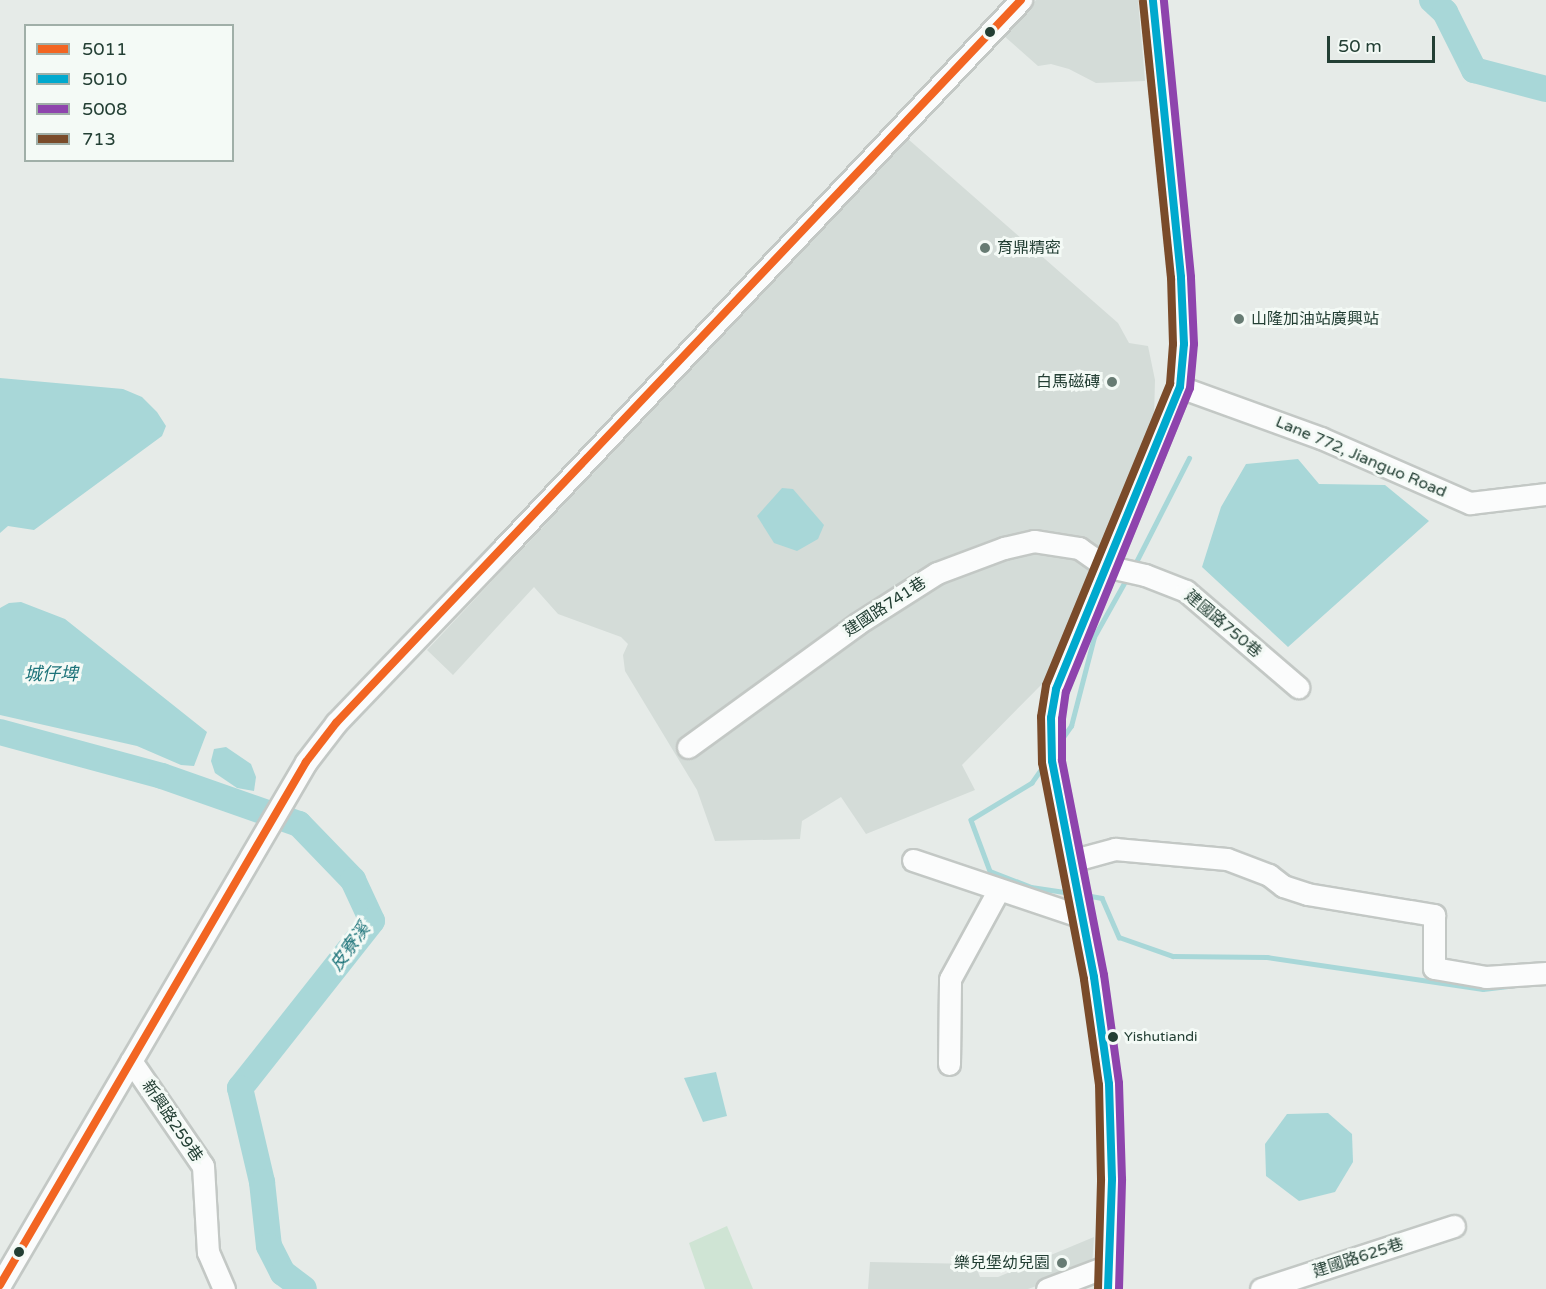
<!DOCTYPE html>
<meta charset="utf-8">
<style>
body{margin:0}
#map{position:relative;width:1546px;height:1289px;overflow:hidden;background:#e6ebe8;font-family:"Varela Round","Noto Sans TC",sans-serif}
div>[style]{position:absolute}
.built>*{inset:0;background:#d4dcd8}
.green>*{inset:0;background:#cfe4d4}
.water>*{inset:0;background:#a8d7d8}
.stream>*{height:4.5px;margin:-2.25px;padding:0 2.25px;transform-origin:2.25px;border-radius:2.25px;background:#a8d7d8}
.river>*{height:26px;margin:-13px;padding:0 13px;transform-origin:13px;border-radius:13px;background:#a8d7d8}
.roads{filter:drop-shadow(2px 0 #c3c8c5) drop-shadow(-2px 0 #c3c8c5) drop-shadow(0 2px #c3c8c5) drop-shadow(0 -2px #c3c8c5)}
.minor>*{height:21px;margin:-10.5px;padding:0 10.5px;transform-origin:10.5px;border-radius:10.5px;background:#fbfcfc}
.bus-1>*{height:8px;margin:-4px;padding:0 4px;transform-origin:4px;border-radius:4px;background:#f26522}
.bus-2>*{height:8px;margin:-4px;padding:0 4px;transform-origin:4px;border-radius:4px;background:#00a9ce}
.bus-3>*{height:8px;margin:-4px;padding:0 4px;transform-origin:4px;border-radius:4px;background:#8e44ad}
.bus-4>*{height:8px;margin:-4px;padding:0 4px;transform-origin:4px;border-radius:4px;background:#7a4b2a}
.dots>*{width:16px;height:16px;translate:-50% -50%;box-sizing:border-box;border:3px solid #f4faf6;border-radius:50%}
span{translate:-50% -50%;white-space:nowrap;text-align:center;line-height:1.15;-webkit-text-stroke:6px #f4faf6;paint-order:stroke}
.bus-label{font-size:14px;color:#233f34}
.left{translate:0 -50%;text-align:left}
.poi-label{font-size:16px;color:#233f34}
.right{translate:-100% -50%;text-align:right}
.street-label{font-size:16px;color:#233f34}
.water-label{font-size:18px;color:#1e747a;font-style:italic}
.legend{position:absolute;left:24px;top:24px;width:210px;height:138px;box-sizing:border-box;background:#f4faf6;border:2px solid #a0afa8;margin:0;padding:8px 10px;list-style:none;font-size:18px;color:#233f34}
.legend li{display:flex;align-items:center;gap:12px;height:30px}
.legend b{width:30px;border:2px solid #a0afa8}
.scale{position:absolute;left:1327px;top:36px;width:108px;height:27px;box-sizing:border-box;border:3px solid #233f34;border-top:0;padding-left:8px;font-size:18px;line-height:21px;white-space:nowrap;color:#233f34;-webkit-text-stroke:4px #f4faf6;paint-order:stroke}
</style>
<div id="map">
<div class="built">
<i style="clip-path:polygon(1036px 0,1138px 0,1145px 81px,1096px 83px,1069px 69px,1051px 64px,1038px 66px,1003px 35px)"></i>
<i style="clip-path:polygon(908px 139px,1118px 323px,1129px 343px,1148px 346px,1155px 380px,1154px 418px,1045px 681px,962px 765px,975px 790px,866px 834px,841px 797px,802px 821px,800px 839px,715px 841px,697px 790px,625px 671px,623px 655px,628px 644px,621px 637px,558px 614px,534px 587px,453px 675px,427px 650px)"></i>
<i style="clip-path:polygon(1094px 1237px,1092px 1266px,1028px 1289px,868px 1289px,870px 1262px,975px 1264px,980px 1277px,998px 1277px)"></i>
</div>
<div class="green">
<i style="clip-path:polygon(727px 1226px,753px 1289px,705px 1289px,689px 1243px)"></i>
</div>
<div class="water">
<i style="clip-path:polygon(0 378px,123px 389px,142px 397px,157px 412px,166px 426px,162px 436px,34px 530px,8px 526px,0 533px)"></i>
<i style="clip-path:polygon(1298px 459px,1319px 484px,1385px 485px,1429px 521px,1288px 647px,1202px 567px,1221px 507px,1246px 464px)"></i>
<i style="clip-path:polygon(782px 488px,793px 489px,824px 525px,818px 539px,797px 551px,774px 543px,757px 516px)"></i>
<i style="clip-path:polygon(21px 602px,65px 619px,207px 732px,194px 766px,181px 765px,137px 746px,0 715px,0 608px,9px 603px)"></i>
<i style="clip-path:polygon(226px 747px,251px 764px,256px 777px,254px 791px,237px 788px,215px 773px,211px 761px,214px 749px)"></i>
<i style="clip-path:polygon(716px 1072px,727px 1116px,703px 1122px,684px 1078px)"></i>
<i style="clip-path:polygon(1328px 1113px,1352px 1134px,1353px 1162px,1335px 1192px,1299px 1201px,1266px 1176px,1265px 1144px,1287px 1114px)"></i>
</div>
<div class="stream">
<i style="left:1134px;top:566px;width:121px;rotate:-63deg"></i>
<i style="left:1059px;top:743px;width:21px;rotate:-55deg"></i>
<i style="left:1071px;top:726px;width:92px;rotate:-75.5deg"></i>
<i style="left:1094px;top:637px;width:68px;rotate:-60.8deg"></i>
<i style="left:1046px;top:763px;width:24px;rotate:125deg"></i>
<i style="left:1032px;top:783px;width:71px;rotate:148.8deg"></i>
<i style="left:971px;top:820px;width:54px;rotate:69.6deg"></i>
<i style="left:990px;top:871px;width:44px;rotate:21.3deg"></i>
<i style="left:1031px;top:887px;width:40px;rotate:8.5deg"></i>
<i style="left:1085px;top:895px;width:17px;rotate:10deg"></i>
<i style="left:1102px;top:898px;width:43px;rotate:66.4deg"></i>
<i style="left:1119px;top:937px;width:57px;rotate:19.4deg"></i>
<i style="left:1173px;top:956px;width:94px;rotate:0.6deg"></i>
<i style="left:1267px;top:957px;width:218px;rotate:8.4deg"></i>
<i style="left:1483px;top:989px;width:31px;rotate:-7deg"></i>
</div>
<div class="river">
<i style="left:1432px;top:0;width:18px;rotate:43deg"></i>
<i style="left:1445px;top:12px;width:65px;rotate:63.4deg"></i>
<i style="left:1474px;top:70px;width:74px;rotate:14.8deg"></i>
<i style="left:0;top:732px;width:168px;rotate:15.2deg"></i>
<i style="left:162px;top:776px;width:145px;rotate:19.3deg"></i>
<i style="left:299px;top:824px;width:78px;rotate:46deg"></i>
<i style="left:353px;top:880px;width:45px;rotate:65.1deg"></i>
<i style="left:372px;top:921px;width:213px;rotate:128.3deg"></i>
<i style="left:240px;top:1088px;width:97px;rotate:76.8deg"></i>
<i style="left:262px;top:1182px;width:64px;rotate:83.8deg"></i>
<i style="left:269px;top:1246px;width:30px;rotate:63deg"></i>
<i style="left:283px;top:1273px;width:26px;rotate:37deg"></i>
</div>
<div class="roads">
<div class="minor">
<i style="left:1180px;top:387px;width:150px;rotate:19.9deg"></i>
<i style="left:1321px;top:438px;width:163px;rotate:23.6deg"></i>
<i style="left:1470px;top:503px;width:77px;rotate:-6.8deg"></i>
<i style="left:688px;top:747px;width:209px;rotate:-36deg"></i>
<i style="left:857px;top:624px;width:95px;rotate:-32.5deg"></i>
<i style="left:937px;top:573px;width:72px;rotate:-20.5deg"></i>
<i style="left:1004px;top:548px;width:31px;rotate:-13deg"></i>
<i style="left:1034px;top:541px;width:46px;rotate:8.8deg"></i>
<i style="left:1079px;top:548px;width:32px;rotate:35deg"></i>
<i style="left:1105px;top:566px;width:41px;rotate:12.7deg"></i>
<i style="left:1145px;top:575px;width:44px;rotate:21.3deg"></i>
<i style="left:1186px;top:591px;width:148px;rotate:40.6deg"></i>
<i style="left:913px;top:860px;width:178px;rotate:18.6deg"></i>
<i style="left:1071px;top:861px;width:46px;rotate:-15.3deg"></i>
<i style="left:1115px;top:849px;width:112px;rotate:5.1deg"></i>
<i style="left:1227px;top:859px;width:45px;rotate:20.9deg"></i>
<i style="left:1269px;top:875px;width:18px;rotate:38deg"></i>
<i style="left:1283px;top:886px;width:25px;rotate:18deg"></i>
<i style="left:1307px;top:894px;width:129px;rotate:9.4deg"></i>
<i style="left:1434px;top:915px;width:53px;rotate:90deg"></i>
<i style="left:1434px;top:968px;width:53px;rotate:9.8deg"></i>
<i style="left:1486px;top:977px;width:60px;rotate:-3.8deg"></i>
<i style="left:131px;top:1061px;width:127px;rotate:55.6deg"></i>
<i style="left:203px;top:1166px;width:86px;rotate:86.7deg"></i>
<i style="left:208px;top:1252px;width:40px;rotate:66.6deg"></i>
<i style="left:949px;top:1064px;width:85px;rotate:-89.3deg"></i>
<i style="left:950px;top:979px;width:102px;rotate:-61.4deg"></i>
<i style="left:0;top:1285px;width:606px;rotate:-59.67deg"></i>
<i style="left:306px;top:762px;width:49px;rotate:-52.4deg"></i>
<i style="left:336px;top:723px;width:238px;rotate:-46.2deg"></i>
<i style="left:501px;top:551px;width:758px;rotate:-46.66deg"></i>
<i style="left:1047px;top:1289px;width:65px;rotate:-20.7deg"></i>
<i style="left:1108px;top:1289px;width:110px;rotate:-87.9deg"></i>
<i style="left:1112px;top:1179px;width:95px;rotate:-91.8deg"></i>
<i style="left:1109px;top:1084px;width:108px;rotate:-98deg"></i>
<i style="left:1094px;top:977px;width:220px;rotate:-101deg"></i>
<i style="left:1052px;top:761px;width:43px;rotate:-91.3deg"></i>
<i style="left:1051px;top:718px;width:29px;rotate:-80deg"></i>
<i style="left:1056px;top:689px;width:326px;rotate:-67.7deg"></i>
<i style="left:1180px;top:387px;width:43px;rotate:-84.7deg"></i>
<i style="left:1184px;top:344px;width:67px;rotate:-92.6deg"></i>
<i style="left:1181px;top:277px;width:278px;rotate:-95.8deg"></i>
<i style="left:1261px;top:1289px;width:203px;rotate:-18.1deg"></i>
</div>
</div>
<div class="bus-1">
<i style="left:0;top:1285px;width:606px;rotate:-59.67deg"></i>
<i style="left:306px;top:762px;width:49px;rotate:-52.4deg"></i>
<i style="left:336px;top:723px;width:996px;rotate:-46.55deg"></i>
</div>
<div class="bus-2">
<i style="left:1108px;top:1289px;width:110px;rotate:-87.9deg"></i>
<i style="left:1112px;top:1179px;width:95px;rotate:-91.8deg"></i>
<i style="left:1109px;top:1084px;width:108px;rotate:-98deg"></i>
<i style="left:1094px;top:977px;width:220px;rotate:-101deg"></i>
<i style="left:1052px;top:761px;width:43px;rotate:-91.3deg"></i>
<i style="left:1051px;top:718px;width:29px;rotate:-80deg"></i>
<i style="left:1056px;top:689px;width:326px;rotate:-67.7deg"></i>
<i style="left:1180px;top:387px;width:43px;rotate:-84.7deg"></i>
<i style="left:1184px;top:344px;width:67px;rotate:-92.6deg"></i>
<i style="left:1181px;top:277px;width:278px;rotate:-95.8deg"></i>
</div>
<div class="bus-3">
<i style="left:1119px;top:1289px;width:110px;rotate:-88.4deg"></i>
<i style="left:1122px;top:1179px;width:96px;rotate:-91.8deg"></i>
<i style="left:1119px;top:1083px;width:109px;rotate:-97.9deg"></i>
<i style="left:1104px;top:975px;width:219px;rotate:-101.1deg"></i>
<i style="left:1062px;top:760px;width:41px;rotate:-90deg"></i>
<i style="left:1062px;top:719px;width:27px;rotate:-82deg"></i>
<i style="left:1066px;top:692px;width:328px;rotate:-67.8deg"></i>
<i style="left:1190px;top:388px;width:44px;rotate:-84.8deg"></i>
<i style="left:1194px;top:344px;width:67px;rotate:-92.6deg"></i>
<i style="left:1191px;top:277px;width:278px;rotate:-95.6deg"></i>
</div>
<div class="bus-4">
<i style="left:1098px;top:1289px;width:110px;rotate:-88.4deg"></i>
<i style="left:1101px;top:1179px;width:94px;rotate:-91.2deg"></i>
<i style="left:1099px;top:1085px;width:107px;rotate:-98.1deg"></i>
<i style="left:1084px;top:979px;width:220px;rotate:-101deg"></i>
<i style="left:1042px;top:763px;width:46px;rotate:-91.2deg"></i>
<i style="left:1041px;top:717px;width:32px;rotate:-81deg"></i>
<i style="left:1046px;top:685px;width:326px;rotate:-67.6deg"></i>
<i style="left:1170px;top:384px;width:40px;rotate:-85.7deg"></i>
<i style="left:1173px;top:344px;width:66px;rotate:-91.7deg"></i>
<i style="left:1171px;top:278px;width:278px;rotate:-95.8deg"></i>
</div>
<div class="dots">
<i style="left:990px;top:32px;background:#233f34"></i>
<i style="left:985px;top:248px;background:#677b73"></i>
<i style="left:1239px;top:319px;background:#677b73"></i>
<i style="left:1112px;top:382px;background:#677b73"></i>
<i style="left:1113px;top:1037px;background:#233f34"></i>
<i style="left:19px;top:1252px;background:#233f34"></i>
<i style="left:1062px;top:1263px;background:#677b73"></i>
</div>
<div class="bus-label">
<span class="left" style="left:1124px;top:1037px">Yishutiandi</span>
</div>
<div class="poi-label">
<span class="left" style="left:997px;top:248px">育鼎精密</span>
<span class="left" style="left:1251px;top:319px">山隆加油站廣興站</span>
<span class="right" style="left:1100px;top:382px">白馬磁磚</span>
<span class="right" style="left:1050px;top:1263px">樂兒堡幼兒園</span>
</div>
<div class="street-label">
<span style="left:1361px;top:457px;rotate:23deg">Lane 772, Jianguo Road</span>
<span style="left:885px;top:607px;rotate:-33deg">建國路741巷</span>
<span style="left:1223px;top:624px;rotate:40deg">建國路750巷</span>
<span style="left:172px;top:1121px;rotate:56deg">新興路259巷</span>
<span style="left:1358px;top:1258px;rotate:-18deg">建國路625巷</span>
</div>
<div class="water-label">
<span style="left:51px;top:674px">城仔埤</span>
<span style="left:350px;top:947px;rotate:-54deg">皮寮溪</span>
</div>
<ul class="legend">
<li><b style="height:8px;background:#f26522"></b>5011</li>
<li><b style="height:8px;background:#00a9ce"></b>5010</li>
<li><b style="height:8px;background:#8e44ad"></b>5008</li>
<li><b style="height:8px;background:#7a4b2a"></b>713</li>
</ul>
<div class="scale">50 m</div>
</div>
